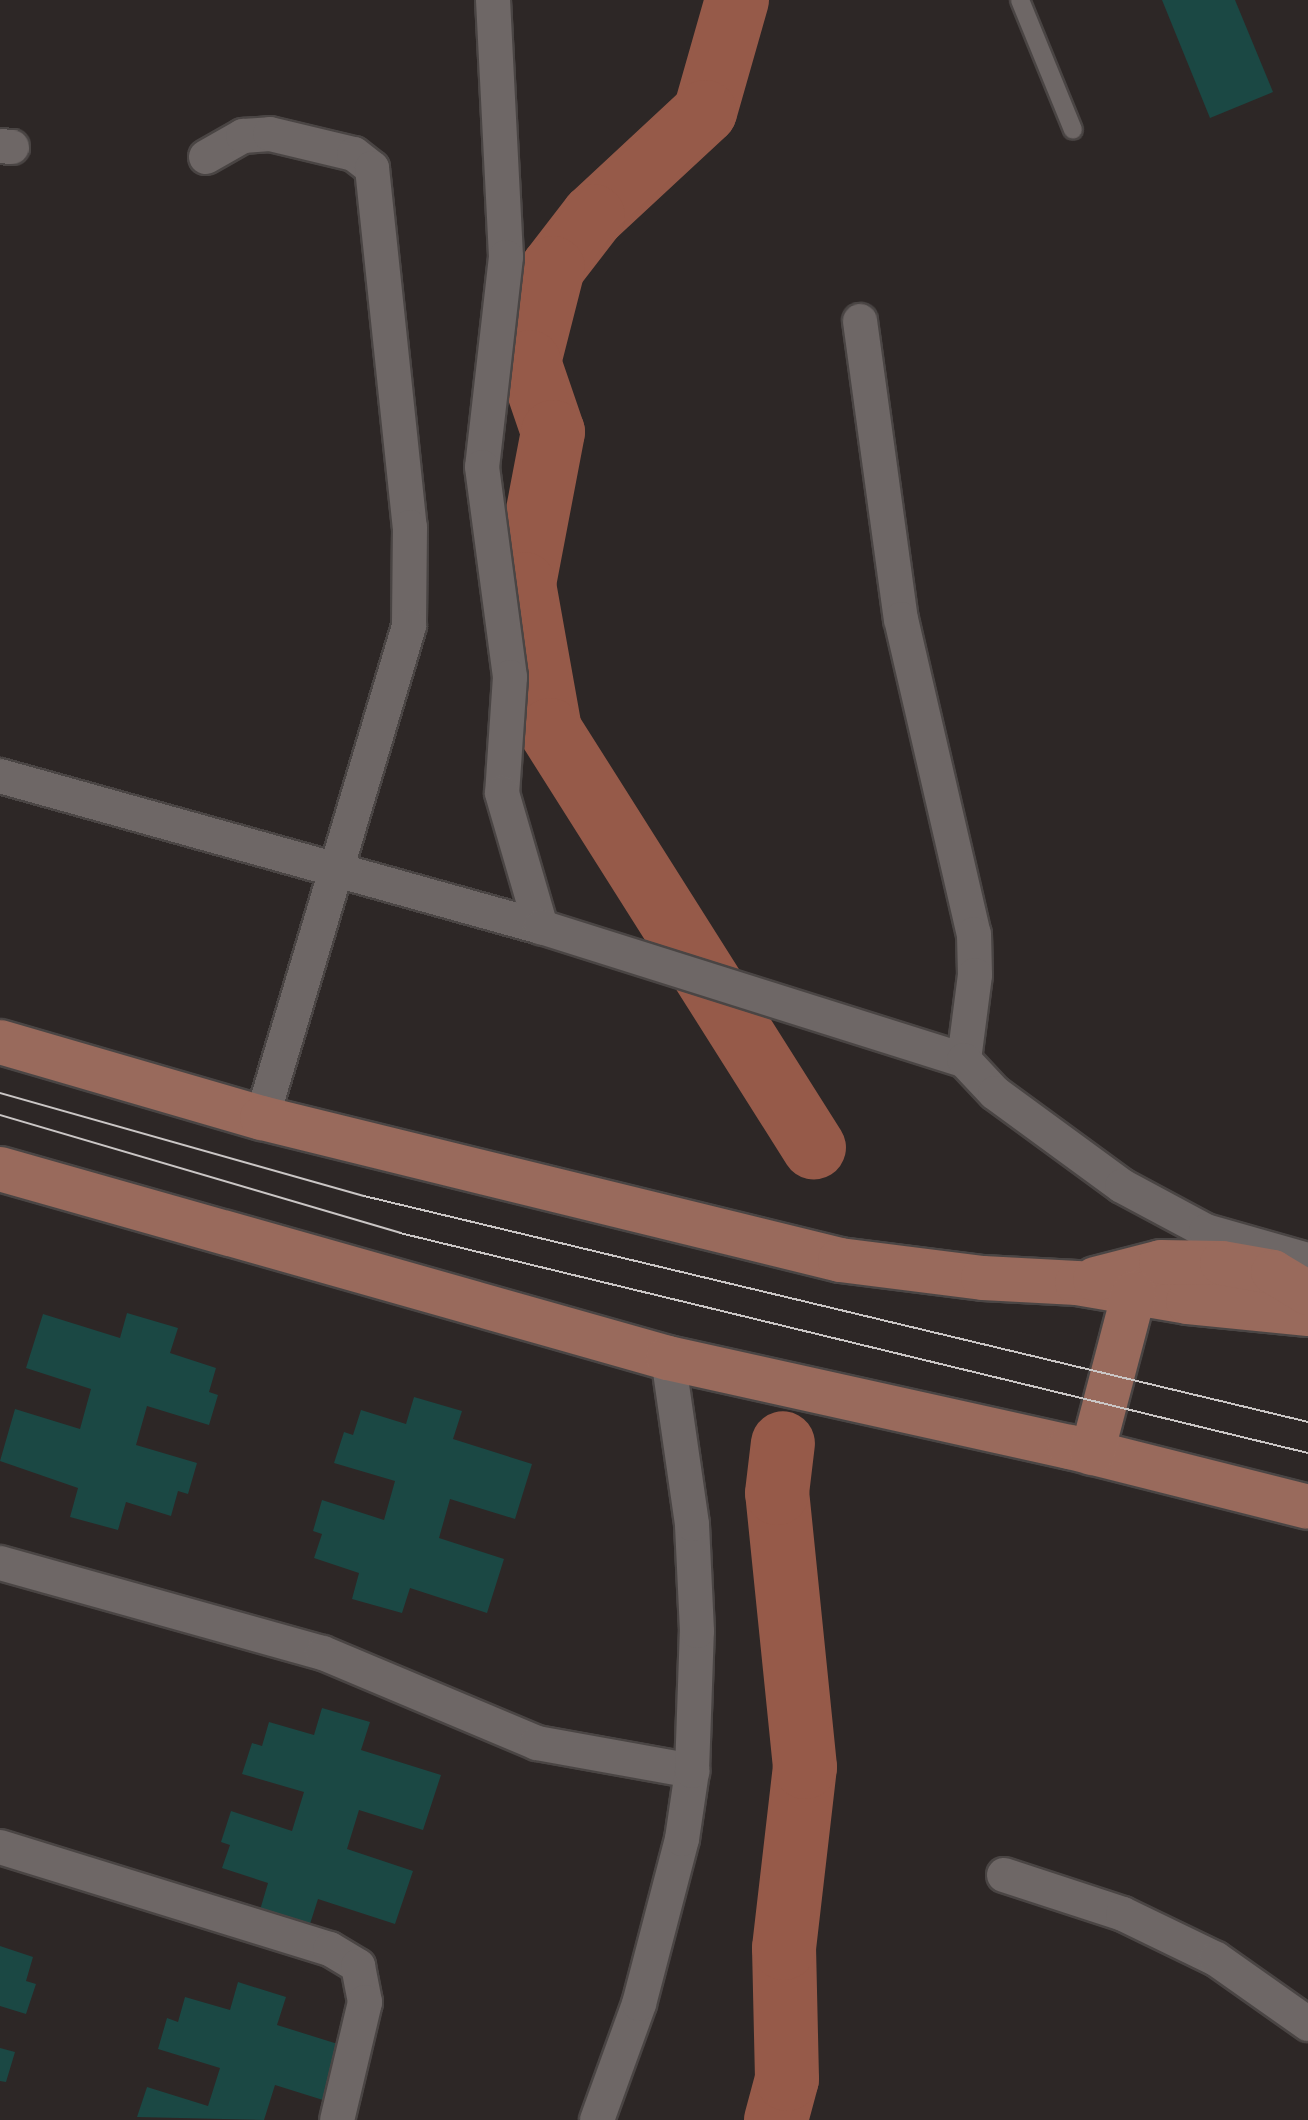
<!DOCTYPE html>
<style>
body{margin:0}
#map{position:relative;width:1308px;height:2120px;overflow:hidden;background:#2d2726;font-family:"Varela Round",sans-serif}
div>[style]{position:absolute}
.river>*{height:64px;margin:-32px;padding:0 32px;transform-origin:32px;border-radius:32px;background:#965a49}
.building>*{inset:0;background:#1b4844}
.roads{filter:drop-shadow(2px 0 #4a4544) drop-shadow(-2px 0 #4a4544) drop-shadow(0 2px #4a4544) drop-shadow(0 -2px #4a4544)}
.lane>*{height:18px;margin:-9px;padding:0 9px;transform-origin:9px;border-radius:9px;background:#6e6766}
.street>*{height:34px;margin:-17px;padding:0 17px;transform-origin:17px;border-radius:17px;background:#6e6766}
.primary>*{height:44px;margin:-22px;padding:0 22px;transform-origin:22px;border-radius:22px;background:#996a5c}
.tram>*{height:2px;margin:-1px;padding:0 1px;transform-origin:1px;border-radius:1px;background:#cac6c5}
span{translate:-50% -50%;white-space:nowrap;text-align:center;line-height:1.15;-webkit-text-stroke:7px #2d2726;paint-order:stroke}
</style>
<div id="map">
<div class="river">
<i style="left:737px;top:0;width:116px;rotate:105.9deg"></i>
<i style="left:705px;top:112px;width:153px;rotate:137.1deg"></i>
<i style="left:593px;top:216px;width:66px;rotate:127.6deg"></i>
<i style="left:553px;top:268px;width:97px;rotate:104.3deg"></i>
<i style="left:529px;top:362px;width:74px;rotate:71.1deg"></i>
<i style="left:553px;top:432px;width:155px;rotate:100.8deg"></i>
<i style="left:524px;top:584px;width:148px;rotate:79.9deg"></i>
<i style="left:550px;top:730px;width:494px;rotate:57.7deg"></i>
<i style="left:776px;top:2120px;width:42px;rotate:-75deg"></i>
<i style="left:787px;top:2079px;width:131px;rotate:-91.3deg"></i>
<i style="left:784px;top:1948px;width:182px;rotate:-83.4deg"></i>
<i style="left:805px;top:1767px;width:275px;rotate:-95.8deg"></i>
<i style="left:777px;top:1493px;width:50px;rotate:-83.2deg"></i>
</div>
<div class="building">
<i style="clip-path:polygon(1162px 0,1235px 0,1273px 92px,1210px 118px)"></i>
<i style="clip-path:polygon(127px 1313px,178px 1328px,170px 1353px,216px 1368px,209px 1392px,218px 1395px,209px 1425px,147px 1406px,136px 1445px,197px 1463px,188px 1494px,178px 1491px,171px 1516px,126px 1502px,118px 1530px,70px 1517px,78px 1488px,0 1461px,15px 1409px,80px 1429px,91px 1389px,26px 1368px,43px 1314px,120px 1338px)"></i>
<i style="clip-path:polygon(414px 1397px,462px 1411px,453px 1439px,532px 1464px,515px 1519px,450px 1499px,439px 1538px,504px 1559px,487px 1613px,410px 1588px,402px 1613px,352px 1599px,359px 1573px,314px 1558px,322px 1534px,313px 1531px,322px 1500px,384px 1520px,395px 1481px,334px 1463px,344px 1432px,353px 1435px,361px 1410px,406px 1424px)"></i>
<i style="clip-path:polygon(322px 1708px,370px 1722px,361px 1750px,441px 1775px,423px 1830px,359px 1810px,347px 1849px,413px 1871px,395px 1924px,318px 1899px,310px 1924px,260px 1910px,268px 1883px,222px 1868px,230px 1845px,221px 1842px,231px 1811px,292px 1831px,304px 1792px,242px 1774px,252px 1743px,262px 1746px,269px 1722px,314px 1735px)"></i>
<i style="clip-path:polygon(0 1946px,33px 1957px,26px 1981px,36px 1984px,26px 2014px,0 2006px)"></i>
<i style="clip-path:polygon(238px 1982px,286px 1997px,277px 2025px,357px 2050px,339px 2105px,275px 2085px,264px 2120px,137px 2117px,147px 2087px,208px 2106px,220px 2068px,158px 2049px,167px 2018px,178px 2022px,185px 1997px,230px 2010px)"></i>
<i style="clip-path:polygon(0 2048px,15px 2052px,6px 2082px,0 2081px)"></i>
</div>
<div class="roads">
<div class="lane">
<i style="left:1020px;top:0;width:140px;rotate:67.8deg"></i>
</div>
<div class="street">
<i style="left:493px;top:0;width:257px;rotate:87.1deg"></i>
<i style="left:506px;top:257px;width:211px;rotate:96.5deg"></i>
<i style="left:482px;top:467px;width:212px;rotate:82.4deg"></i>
<i style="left:510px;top:677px;width:116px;rotate:93.9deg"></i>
<i style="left:502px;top:793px;width:140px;rotate:73.8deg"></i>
<i style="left:0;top:146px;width:12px;rotate:5deg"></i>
<i style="left:206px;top:157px;width:43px;rotate:-29.6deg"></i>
<i style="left:243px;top:136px;width:27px;rotate:-4deg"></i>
<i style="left:270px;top:134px;width:86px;rotate:13.4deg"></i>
<i style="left:354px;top:154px;width:23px;rotate:38deg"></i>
<i style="left:372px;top:168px;width:361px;rotate:84deg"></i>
<i style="left:410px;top:527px;width:99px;rotate:90.6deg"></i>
<i style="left:409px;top:626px;width:513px;rotate:106.64deg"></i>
<i style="left:860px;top:321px;width:301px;rotate:82.2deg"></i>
<i style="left:901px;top:619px;width:323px;rotate:77deg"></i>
<i style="left:974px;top:934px;width:41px;rotate:88.6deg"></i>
<i style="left:975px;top:975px;width:86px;rotate:97.4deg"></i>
<i style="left:0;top:776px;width:562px;rotate:15.6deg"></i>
<i style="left:541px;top:927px;width:443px;rotate:17.5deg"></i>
<i style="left:964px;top:1060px;width:45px;rotate:46.8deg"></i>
<i style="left:995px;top:1093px;width:157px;rotate:36.2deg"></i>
<i style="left:1122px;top:1186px;width:95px;rotate:28.2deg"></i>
<i style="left:1206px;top:1231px;width:106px;rotate:15.9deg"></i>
<i style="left:0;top:1563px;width:335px;rotate:15.6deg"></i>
<i style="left:323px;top:1653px;width:232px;rotate:22.8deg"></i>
<i style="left:537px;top:1743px;width:158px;rotate:10.2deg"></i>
<i style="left:0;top:1847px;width:345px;rotate:17.2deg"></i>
<i style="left:330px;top:1949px;width:33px;rotate:31deg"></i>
<i style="left:358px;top:1966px;width:37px;rotate:79deg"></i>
<i style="left:365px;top:2002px;width:121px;rotate:103.3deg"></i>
<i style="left:1004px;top:1875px;width:125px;rotate:18.1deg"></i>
<i style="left:1123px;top:1914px;width:103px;rotate:25.8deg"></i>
<i style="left:1216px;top:1959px;width:113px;rotate:35.2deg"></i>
<i style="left:597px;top:2120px;width:123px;rotate:-70.1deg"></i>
<i style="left:639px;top:2004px;width:171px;rotate:-75.4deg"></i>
<i style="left:682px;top:1839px;width:69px;rotate:-81.6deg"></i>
<i style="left:692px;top:1771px;width:140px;rotate:-88deg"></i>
<i style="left:697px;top:1631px;width:107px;rotate:-92.7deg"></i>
<i style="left:692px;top:1524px;width:168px;rotate:-98.2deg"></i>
</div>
<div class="primary">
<i style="left:0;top:1042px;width:273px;rotate:16.2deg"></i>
<i style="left:262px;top:1118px;width:595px;rotate:13.8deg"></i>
<i style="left:840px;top:1260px;width:144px;rotate:7.2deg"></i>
<i style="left:983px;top:1278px;width:94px;rotate:3deg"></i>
<i style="left:1077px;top:1283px;width:113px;rotate:9.7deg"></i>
<i style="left:1188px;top:1302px;width:121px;rotate:5.7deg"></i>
<i style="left:0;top:1169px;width:694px;rotate:15.8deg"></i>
<i style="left:668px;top:1358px;width:412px;rotate:12.5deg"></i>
<i style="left:1070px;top:1447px;width:245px;rotate:14.1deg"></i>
<i style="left:1095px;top:1279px;width:68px;rotate:-14.4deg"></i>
<i style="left:1161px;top:1262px;width:61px;rotate:0.9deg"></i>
<i style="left:1222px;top:1263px;width:52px;rotate:10deg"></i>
<i style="left:1273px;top:1272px;width:41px;rotate:31deg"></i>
<i style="left:1092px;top:1453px;width:165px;rotate:-75.3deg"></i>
</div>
</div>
<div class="tram">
<i style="left:0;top:1093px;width:378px;rotate:15.8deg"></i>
<i style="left:364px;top:1196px;width:971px;rotate:13.46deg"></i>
<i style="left:0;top:1115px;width:417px;rotate:16.4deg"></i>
<i style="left:400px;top:1233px;width:934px;rotate:13.62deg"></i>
</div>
</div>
